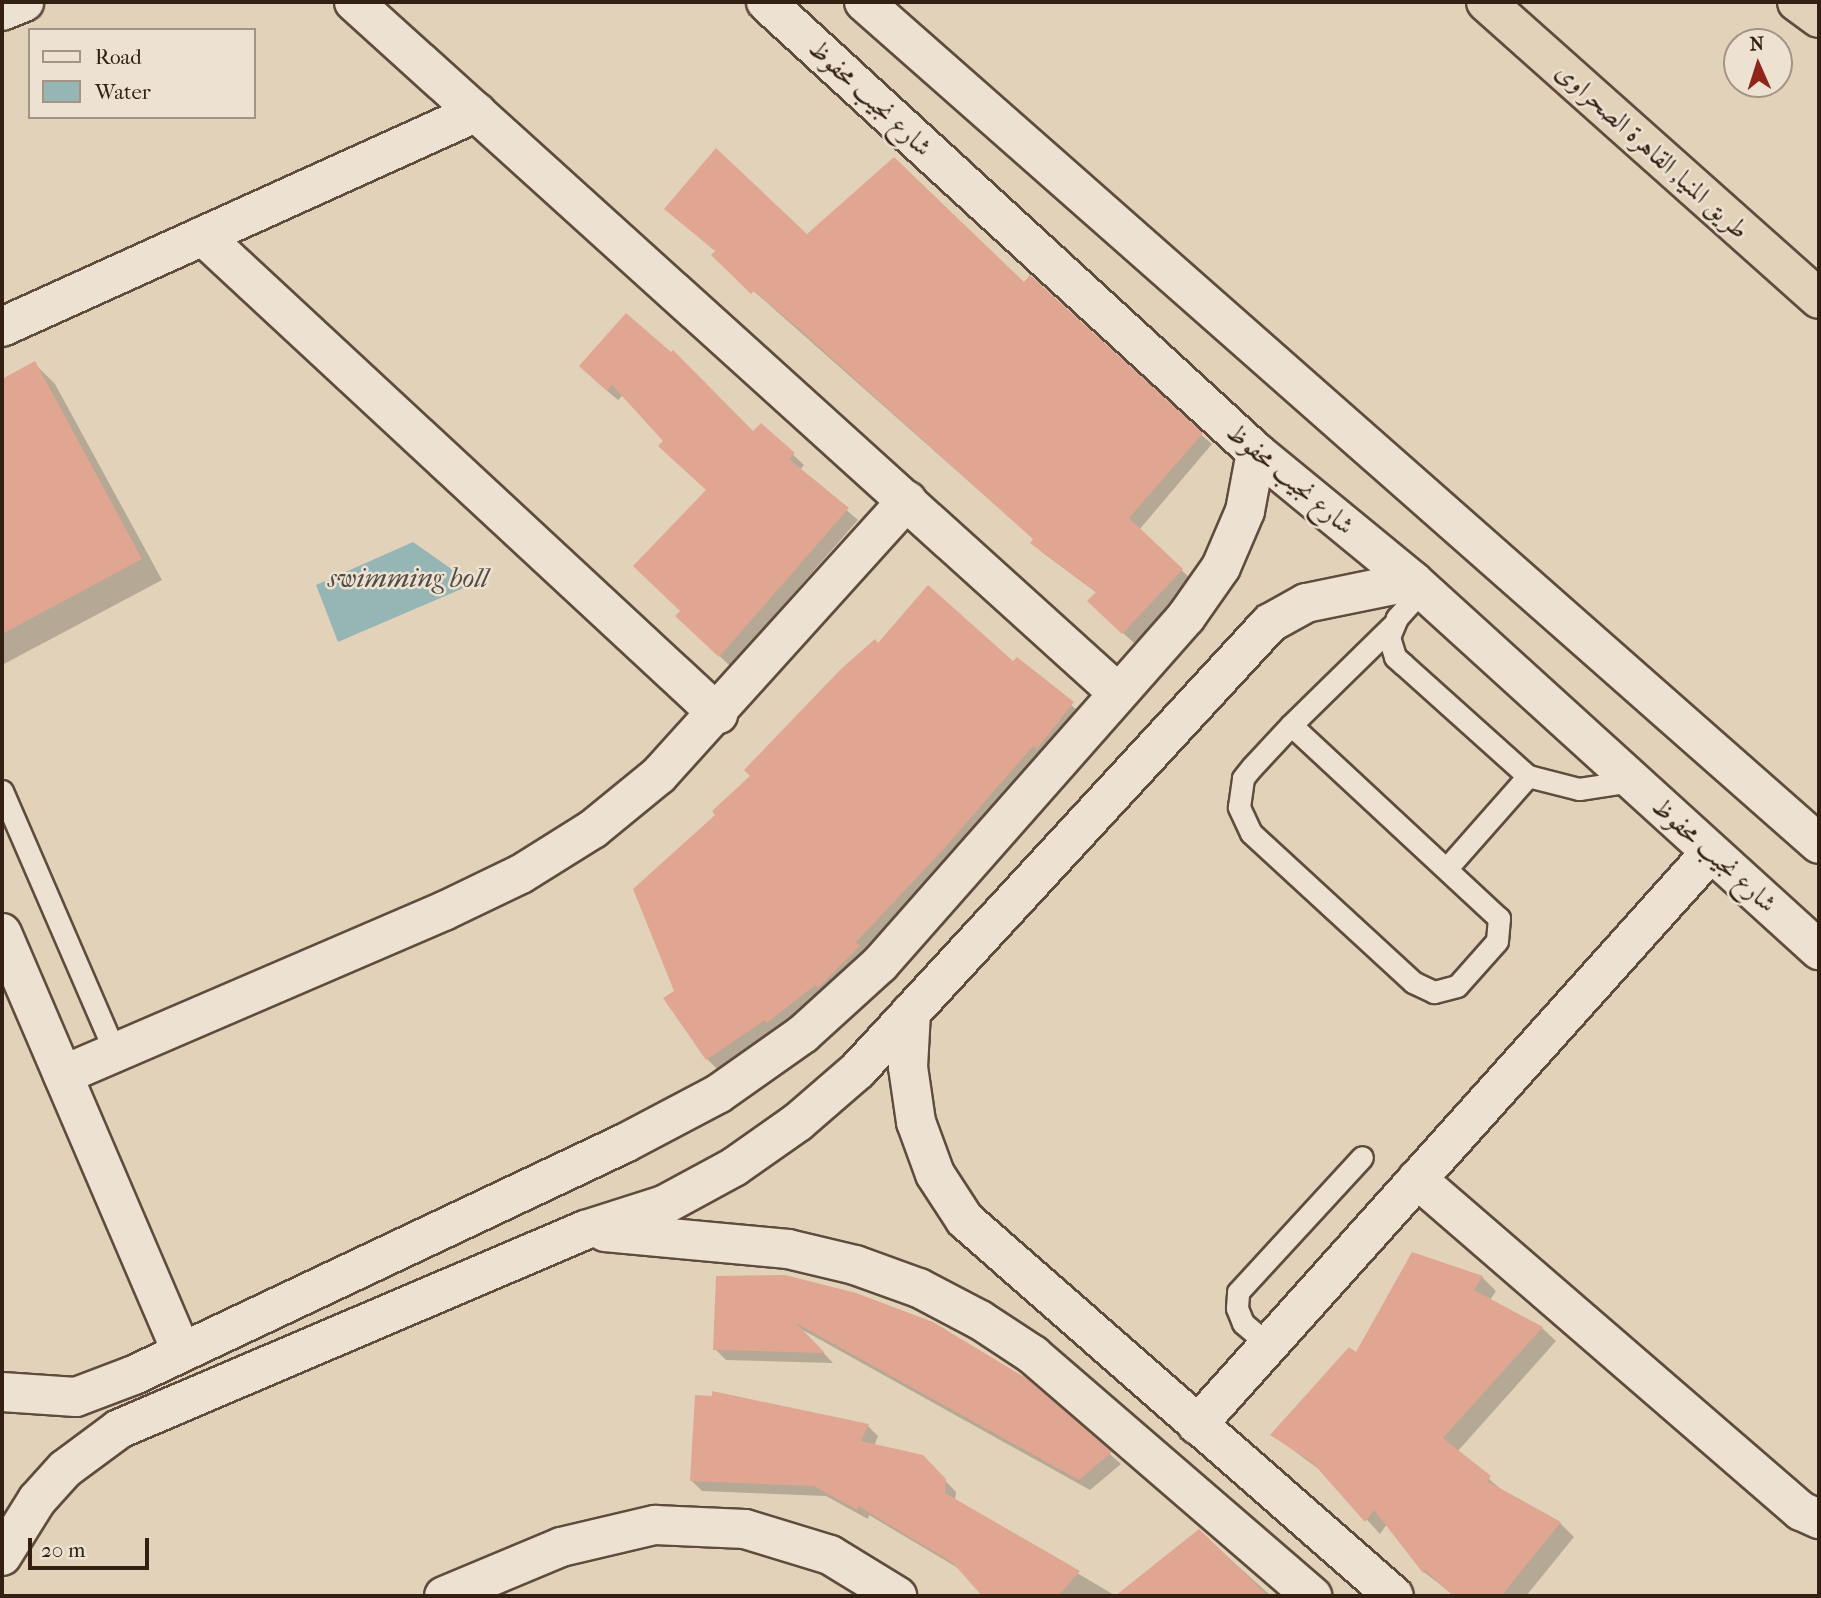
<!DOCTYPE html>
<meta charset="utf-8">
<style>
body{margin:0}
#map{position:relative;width:1821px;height:1598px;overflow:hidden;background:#e3d2ba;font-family:"IM FELL French Canon",Amiri,serif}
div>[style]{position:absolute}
.water>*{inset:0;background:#96b6b6}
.shadow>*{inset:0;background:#0003}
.building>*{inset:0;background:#e0a691}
.roads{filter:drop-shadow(2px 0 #5f4c3d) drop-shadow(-2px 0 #5f4c3d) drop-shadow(0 2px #5f4c3d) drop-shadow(0 -2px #5f4c3d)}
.service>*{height:21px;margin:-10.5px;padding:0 10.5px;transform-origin:10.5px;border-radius:10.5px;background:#ede2d2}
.minor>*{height:38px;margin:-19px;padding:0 19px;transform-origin:19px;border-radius:19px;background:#ede2d2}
.tertiary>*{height:38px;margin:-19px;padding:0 19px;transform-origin:19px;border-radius:19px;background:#ede2d2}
.trunk>*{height:38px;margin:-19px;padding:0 19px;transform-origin:19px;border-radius:19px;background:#e3d2ba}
span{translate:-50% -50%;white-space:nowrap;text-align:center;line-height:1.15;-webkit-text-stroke:5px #ede2d2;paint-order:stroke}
.street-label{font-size:26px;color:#332013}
.water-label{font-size:28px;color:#514d44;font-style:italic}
.frame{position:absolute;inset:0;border:4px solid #332013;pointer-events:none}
.legend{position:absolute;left:28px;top:28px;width:228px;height:91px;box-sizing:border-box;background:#ede2d2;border:2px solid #a39486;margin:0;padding:9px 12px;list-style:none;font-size:21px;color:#332013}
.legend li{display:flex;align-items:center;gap:14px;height:35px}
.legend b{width:35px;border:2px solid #a39486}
.north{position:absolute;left:1723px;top:28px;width:70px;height:70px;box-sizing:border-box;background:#ede2d2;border:2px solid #a39486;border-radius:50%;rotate:357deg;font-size:19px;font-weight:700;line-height:28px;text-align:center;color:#332013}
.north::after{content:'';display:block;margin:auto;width:24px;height:32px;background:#8f2418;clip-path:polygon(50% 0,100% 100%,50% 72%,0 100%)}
.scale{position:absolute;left:28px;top:1538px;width:121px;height:32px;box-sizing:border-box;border:4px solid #332013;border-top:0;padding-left:9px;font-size:21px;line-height:24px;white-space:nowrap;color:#332013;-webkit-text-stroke:5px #ede2d2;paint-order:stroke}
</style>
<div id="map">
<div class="water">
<i style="clip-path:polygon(413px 542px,473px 584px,338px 642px,316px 585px)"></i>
</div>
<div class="shadow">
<i style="clip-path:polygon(807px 237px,1024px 284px,1212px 444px,1139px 530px,1192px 580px,1134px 643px,1100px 612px,1097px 593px,1043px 553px,1033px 543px,1035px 540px,713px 255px)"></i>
<i style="clip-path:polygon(34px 363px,55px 384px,162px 580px,2px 665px,2px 381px)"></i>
<i style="clip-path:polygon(591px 377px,754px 434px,761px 425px,804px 465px,800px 470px,858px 520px,730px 666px,688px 626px,708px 491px,623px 395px,618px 400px)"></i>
<i style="clip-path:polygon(878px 645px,1014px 663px,1083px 714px,827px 994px,718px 1070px,707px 1059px,676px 992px,718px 815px)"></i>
<i style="clip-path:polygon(1413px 1255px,1482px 1277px,1496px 1291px,1490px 1300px,1542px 1328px,1556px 1341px,1457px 1452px,1503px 1491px,1560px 1523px,1574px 1537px,1526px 1596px,1455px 1596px,1424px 1572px,1387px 1524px,1380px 1534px,1324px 1473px,1273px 1435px,1356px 1354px)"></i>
<i style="clip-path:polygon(718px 1278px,1025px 1379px,1121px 1464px,1090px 1490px,801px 1329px,833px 1363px,726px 1360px,715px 1349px)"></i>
<i style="clip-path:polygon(868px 1426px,878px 1436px,874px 1446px,922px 1457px,956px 1492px,955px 1501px,1116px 1596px,977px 1596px,982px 1593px,963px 1571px,869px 1515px,868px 1519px,826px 1496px,702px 1491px,691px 1480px)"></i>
<i style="clip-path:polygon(1199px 1531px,1271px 1596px,1118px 1596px)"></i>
</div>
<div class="building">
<i style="clip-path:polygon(716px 148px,807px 234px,894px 157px,1024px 282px,1030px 275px,1203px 433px,1129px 518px,1183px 569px,1122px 634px,1087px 601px,1096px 592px,1030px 543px,1033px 539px,798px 328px,754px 291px,751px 294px,711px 255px,715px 251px,664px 209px)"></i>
<i style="clip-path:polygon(626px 313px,671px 352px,673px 350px,753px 431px,761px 423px,795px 453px,789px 459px,849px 508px,719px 657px,675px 616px,680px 611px,633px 566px,706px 490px,658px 446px,663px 441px,612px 385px,607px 391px,579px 366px)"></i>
<i style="clip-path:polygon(35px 361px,142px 559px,2px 634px,2px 379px)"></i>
<i style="clip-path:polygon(928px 585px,1013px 661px,1017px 657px,1074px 702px,1037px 749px,1033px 746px,941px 852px,856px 942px,860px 946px,818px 988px,815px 985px,767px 1023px,765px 1020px,706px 1060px,663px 998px,674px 991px,633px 889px,715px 815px,712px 811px,750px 776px,744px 770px,841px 669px,875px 639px,878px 643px)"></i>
<i style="clip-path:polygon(1412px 1252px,1483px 1276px,1474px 1290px,1543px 1327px,1443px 1438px,1491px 1476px,1487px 1481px,1561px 1522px,1501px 1596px,1453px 1596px,1425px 1570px,1423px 1573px,1374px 1510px,1365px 1522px,1312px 1462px,1270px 1435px,1349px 1347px,1356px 1352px)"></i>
<i style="clip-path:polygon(785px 1275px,856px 1293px,933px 1322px,1026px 1378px,1112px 1452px,1079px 1480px,796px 1323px,825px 1353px,713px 1350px,716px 1276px)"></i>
<i style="clip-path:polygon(712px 1391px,869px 1424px,861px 1441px,923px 1455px,946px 1479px,945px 1493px,1080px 1571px,1058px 1596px,982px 1596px,953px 1563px,858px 1506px,857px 1510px,814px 1486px,690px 1481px,695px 1395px,712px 1396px)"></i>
<i style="clip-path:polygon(1199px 1529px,1268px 1596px,1115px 1596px)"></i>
</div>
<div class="roads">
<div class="service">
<i style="left:1422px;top:590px;width:38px;rotate:132deg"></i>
<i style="left:1397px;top:618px;width:21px;rotate:113deg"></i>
<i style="left:1389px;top:637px;width:21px;rotate:73deg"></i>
<i style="left:1395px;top:657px;width:11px;rotate:41deg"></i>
<i style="left:1403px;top:664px;width:168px;rotate:41.9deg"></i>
<i style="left:1528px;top:776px;width:53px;rotate:14.3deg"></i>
<i style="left:1579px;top:789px;width:54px;rotate:-8.6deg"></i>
<i style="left:1291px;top:725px;width:284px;rotate:42.9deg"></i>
<i style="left:1499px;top:918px;width:23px;rotate:95deg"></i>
<i style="left:1497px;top:941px;width:60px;rotate:131.6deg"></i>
<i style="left:1457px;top:986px;width:24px;rotate:165deg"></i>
<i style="left:1434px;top:992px;width:23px;rotate:-155deg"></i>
<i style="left:1413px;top:982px;width:220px;rotate:-137.4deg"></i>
<i style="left:1251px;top:833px;width:29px;rotate:-115deg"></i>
<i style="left:1239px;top:807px;width:29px;rotate:-82deg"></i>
<i style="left:1243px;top:778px;width:14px;rotate:-51deg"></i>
<i style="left:1252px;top:767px;width:57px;rotate:-47.1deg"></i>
<i style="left:1291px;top:725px;width:141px;rotate:-44.4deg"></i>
<i style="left:2px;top:791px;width:284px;rotate:66.6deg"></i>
<i style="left:1447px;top:868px;width:123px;rotate:-48.6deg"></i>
<i style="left:1269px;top:1345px;width:34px;rotate:-140deg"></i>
<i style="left:1243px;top:1323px;width:16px;rotate:-112deg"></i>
<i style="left:1237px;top:1308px;width:16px;rotate:-86deg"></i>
<i style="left:1238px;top:1292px;width:183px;rotate:-47.4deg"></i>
</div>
<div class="minor">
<i style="left:354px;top:2px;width:1030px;rotate:42.13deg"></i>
<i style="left:2px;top:11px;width:24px;rotate:-22deg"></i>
<i style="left:203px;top:236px;width:703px;rotate:42.87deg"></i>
<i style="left:2px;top:327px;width:521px;rotate:-24.35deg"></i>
<i style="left:2px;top:933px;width:454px;rotate:66.8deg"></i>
<i style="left:911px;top:1012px;width:55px;rotate:93.1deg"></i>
<i style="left:908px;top:1067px;width:56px;rotate:81.7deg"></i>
<i style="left:916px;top:1122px;width:55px;rotate:69.9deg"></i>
<i style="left:935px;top:1174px;width:55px;rotate:56.9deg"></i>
<i style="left:965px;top:1220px;width:570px;rotate:41.23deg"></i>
<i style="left:63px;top:1075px;width:415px;rotate:-23.3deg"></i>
<i style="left:444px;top:911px;width:85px;rotate:-25.7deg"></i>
<i style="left:521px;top:874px;width:85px;rotate:-32deg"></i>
<i style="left:593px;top:829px;width:85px;rotate:-39.3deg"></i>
<i style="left:659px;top:775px;width:370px;rotate:-47.9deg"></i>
<i style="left:1417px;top:1179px;width:508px;rotate:40.85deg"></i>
<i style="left:1801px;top:1511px;width:20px;rotate:24deg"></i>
<i style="left:605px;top:1232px;width:184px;rotate:5.3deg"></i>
<i style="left:788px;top:1249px;width:69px;rotate:13.4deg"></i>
<i style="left:855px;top:1265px;width:68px;rotate:19.8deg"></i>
<i style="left:919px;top:1288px;width:69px;rotate:27.7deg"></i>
<i style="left:980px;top:1320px;width:64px;rotate:33.4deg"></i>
<i style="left:1033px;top:1355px;width:369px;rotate:40.8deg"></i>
<i style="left:2px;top:1392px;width:74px;rotate:3.9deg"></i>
<i style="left:76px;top:1397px;width:62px;rotate:-20.8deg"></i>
<i style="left:134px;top:1375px;width:543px;rotate:-25.29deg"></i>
<i style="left:625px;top:1143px;width:105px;rotate:-27.8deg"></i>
<i style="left:718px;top:1094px;width:104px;rotate:-35.2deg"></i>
<i style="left:803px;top:1034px;width:104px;rotate:-42.3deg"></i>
<i style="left:880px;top:964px;width:463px;rotate:-48.6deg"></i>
<i style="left:1186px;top:617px;width:61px;rotate:-55deg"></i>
<i style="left:1221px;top:567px;width:61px;rotate:-66.8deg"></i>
<i style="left:1245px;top:511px;width:60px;rotate:-79.4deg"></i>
<i style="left:1197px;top:1425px;width:768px;rotate:-48.11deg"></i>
<i style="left:2px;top:1556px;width:66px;rotate:-58deg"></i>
<i style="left:37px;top:1500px;width:42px;rotate:-47.9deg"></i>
<i style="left:65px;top:1469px;width:67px;rotate:-36.5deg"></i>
<i style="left:119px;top:1429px;width:507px;rotate:-23.12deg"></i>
<i style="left:585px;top:1230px;width:83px;rotate:-17.6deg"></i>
<i style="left:664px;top:1205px;width:80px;rotate:-28.5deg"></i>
<i style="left:734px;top:1167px;width:78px;rotate:-35.1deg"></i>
<i style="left:798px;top:1122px;width:79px;rotate:-40.9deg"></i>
<i style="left:858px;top:1070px;width:608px;rotate:-47.33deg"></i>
<i style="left:1270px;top:623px;width:41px;rotate:-29.1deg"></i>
<i style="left:1306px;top:603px;width:109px;rotate:-11.6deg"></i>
<i style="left:444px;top:1596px;width:127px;rotate:-22.7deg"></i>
<i style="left:561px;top:1547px;width:97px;rotate:-13.2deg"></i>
<i style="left:655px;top:1525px;width:90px;rotate:2.5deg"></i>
<i style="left:745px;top:1529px;width:89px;rotate:17deg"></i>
<i style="left:830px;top:1555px;width:79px;rotate:31.5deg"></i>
</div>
<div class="tertiary">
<i style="left:766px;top:2px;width:665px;rotate:42.56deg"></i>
<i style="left:1256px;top:452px;width:203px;rotate:39.4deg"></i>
<i style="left:1413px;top:581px;width:549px;rotate:42.27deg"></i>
<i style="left:864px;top:2px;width:1273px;rotate:41.4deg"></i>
</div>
<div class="trunk">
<i style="left:1486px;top:2px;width:446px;rotate:41.7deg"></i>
<i style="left:1797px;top:2px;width:27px;rotate:36deg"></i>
</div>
</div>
<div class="street-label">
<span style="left:870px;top:98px;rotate:43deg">شارع نجيب محفوظ</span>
<span style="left:1652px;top:151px;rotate:42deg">طريق المنيا, القاهرة الصحراوى</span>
<span style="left:1290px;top:479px;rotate:40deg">شارع نجيب محفوظ</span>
<span style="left:1714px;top:855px;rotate:42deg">شارع نجيب محفوظ</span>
</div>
<div class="water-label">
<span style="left:408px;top:578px">swimming boll</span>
</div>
<div class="frame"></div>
<ul class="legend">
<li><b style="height:9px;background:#ede2d2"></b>Road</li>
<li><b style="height:19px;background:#96b6b6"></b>Water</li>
</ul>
<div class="north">N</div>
<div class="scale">20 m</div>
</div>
